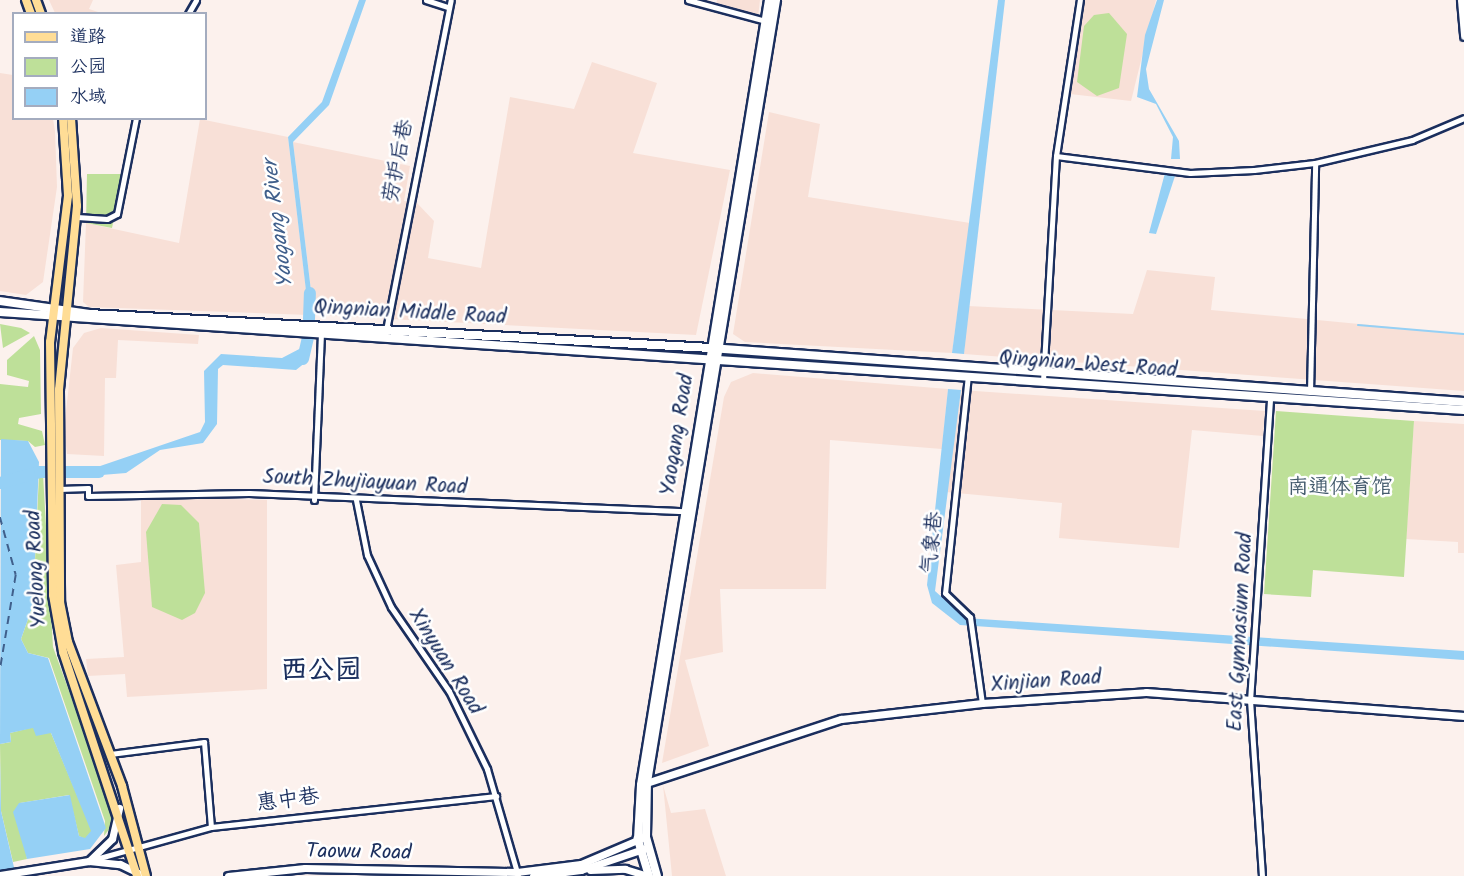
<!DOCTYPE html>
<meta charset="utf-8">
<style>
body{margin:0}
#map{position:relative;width:1464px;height:876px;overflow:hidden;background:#fcf1ed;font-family:Kalam,"LXGW WenKai TC",sans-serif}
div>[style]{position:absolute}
.built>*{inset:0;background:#f8e0d7}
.green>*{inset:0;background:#bee099}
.water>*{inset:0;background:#95d0f5}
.stream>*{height:2px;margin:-1px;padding:0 1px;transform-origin:1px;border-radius:1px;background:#95d0f5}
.river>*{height:12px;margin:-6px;padding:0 6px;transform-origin:6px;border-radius:6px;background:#95d0f5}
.ferry>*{height:1.5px;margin-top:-0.75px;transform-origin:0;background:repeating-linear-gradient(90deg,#405f8b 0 8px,transparent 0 14px)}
.roads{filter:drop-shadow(2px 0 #1b2f5e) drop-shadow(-2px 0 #1b2f5e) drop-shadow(0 2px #1b2f5e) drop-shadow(0 -2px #1b2f5e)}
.minor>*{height:5px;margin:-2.5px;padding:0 2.5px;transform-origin:2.5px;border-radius:2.5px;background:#fff}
.tertiary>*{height:7px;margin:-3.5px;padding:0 3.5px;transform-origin:3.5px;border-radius:3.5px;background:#fff}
.secondary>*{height:8px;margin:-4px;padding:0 4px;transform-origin:4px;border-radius:4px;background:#fff}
.primary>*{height:8px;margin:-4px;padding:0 4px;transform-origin:4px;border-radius:4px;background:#ffdd96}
span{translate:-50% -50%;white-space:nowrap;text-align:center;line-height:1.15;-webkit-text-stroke:5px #fff;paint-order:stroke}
.street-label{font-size:21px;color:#1b2f5e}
.park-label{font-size:21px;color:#445b6d}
.water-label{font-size:22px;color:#405f8b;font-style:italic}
.district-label{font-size:27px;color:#1b2f5e;font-weight:700}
.legend{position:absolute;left:12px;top:12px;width:195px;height:108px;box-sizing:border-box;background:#fff;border:2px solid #a4acbf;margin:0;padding:8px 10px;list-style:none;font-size:18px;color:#1b2f5e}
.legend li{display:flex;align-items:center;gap:12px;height:30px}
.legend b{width:30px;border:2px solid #a4acbf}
</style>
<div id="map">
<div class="built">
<i style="clip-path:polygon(49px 0,93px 0,89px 9px,101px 13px,55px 13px)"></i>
<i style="clip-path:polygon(717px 0,760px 0,758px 17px,716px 4px)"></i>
<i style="clip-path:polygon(1085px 0,1156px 0,1131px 101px,1070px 94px)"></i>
<i style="clip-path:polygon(592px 62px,657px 83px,633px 153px,730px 170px,696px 335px,314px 315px,293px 142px,410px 166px,404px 201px,417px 203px,434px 221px,428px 258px,481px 268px,510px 97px,574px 109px)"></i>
<i style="clip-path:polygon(0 73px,13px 75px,14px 118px,53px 119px,55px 131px,57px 187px,43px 282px,26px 295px,0 291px)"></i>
<i style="clip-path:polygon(769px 112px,820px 124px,808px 197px,970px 223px,952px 353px,745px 342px,733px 334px)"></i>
<i style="clip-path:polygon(200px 119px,288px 137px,309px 315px,89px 307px,83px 302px,86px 223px,179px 243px)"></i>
<i style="clip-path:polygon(1147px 270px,1215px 277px,1211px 310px,1464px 334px,1464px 391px,964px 354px,968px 306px,1133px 314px)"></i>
<i style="clip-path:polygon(101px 328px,199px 335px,198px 344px,118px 340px,116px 378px,105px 378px,104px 456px,67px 454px,64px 429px,73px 348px,84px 333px)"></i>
<i style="clip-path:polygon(753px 373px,948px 389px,942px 449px,830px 440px,826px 589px,720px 589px,723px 652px,685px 660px,709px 746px,662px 763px,724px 397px,731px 382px)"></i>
<i style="clip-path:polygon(961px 390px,1265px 411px,1263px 436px,1192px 430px,1179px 548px,1059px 538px,1062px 503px,946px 492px)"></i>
<i style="clip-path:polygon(1414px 421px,1464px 424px,1464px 553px,1458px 553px,1458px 542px,1406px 539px)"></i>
<i style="clip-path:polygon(141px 497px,267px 500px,267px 689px,127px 697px,125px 674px,88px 676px,86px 659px,124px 657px,116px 565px,141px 562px)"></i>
<i style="clip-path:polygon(663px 785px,671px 813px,705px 809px,726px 876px,672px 876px)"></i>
</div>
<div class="green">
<i style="clip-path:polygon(1109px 13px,1127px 34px,1119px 88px,1097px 96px,1077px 82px,1084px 26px,1094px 15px)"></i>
<i style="clip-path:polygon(87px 174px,123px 174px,112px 228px,86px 223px)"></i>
<i style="clip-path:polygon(0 324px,21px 328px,30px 333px,3px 348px)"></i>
<i style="clip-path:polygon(34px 336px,40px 350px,41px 414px,19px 418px,18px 424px,42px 431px,45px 445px,35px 447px,28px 441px,0 440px,0 384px,28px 387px,29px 381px,7px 375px,7px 360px)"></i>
<i style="clip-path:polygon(1276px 411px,1414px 421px,1404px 577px,1313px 570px,1311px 597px,1264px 594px)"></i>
<i style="clip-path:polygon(39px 474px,43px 474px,53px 647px,116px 820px,104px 836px,105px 821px,49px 658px,28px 653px,21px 639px,33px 605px)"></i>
<i style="clip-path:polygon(162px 504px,181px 505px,199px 523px,205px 593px,195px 613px,182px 620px,152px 607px,146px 532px)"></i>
<i style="clip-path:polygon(34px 727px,51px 733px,92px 831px,85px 839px,79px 836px,69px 795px,20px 803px,27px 859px,13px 862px,1px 811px,0 744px,11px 742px,10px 733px)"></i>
</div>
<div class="water">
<i style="clip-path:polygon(359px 0,366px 0,329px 105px,293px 142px,313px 307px,308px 308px,288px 137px,322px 102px)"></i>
<i style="clip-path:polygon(998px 0,1005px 0,964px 354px,952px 353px)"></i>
<i style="clip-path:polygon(1157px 0,1164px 0,1146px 69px,1149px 89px,1179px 141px,1180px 159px,1171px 159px,1173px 137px,1156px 104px,1137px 97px,1145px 35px)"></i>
<i style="clip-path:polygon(1165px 173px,1175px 176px,1156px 234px,1149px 233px)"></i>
<i style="clip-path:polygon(305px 346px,311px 346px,306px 362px,296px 370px,223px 365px,218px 369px,217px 424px,203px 443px,160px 450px,126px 473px,65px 478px,200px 432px,205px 422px,204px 371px,221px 354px,282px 358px)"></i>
<i style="clip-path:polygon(948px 389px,961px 390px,935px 591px,965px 618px,1464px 651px,1464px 660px,960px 625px,932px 603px,927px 585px)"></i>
<i style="clip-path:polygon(1px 439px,28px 441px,39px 462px,33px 605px,21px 639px,28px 653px,48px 658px,106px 828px,90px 849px,27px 859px,13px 812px,19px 803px,70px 795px,79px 836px,85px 838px,91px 831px,51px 733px,36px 736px,33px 728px,10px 733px,11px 742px,0 744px)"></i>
<i style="clip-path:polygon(0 760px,1px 811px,16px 876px,0 876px)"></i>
</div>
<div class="stream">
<i style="left:1358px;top:325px;width:106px;rotate:4.9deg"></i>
</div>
<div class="river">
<i style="left:309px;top:319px;width:26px;rotate:-88deg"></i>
<i style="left:303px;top:359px;width:22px;rotate:-77deg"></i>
<i style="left:0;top:483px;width:41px;rotate:-15.4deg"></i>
<i style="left:40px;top:472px;width:59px"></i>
</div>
<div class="ferry">
<i style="left:0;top:517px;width:60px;rotate:74.6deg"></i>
<i style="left:16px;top:575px;width:97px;rotate:99.5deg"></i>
</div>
<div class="roads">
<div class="minor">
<i style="left:426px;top:0;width:23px;rotate:18deg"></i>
<i style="left:688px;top:0;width:81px;rotate:15.1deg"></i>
<i style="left:188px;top:14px;width:16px;rotate:-60deg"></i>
<i style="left:1056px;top:156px;width:135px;rotate:7.2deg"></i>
<i style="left:1190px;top:173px;width:64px;rotate:-2.7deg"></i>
<i style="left:1254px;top:170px;width:61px;rotate:-6.5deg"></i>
<i style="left:1315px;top:163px;width:100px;rotate:-13.3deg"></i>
<i style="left:1412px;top:140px;width:56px;rotate:-22.9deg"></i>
<i style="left:77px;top:217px;width:30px;rotate:4deg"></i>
<i style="left:107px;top:219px;width:11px;rotate:-27deg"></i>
<i style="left:117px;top:214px;width:98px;rotate:-78.8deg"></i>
<i style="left:386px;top:330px;width:336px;rotate:-78.9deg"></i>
<i style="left:968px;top:375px;width:219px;rotate:96deg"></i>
<i style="left:945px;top:593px;width:35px;rotate:44deg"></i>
<i style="left:970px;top:617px;width:87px;rotate:82.1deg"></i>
<i style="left:1043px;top:381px;width:225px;rotate:-86.7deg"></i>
<i style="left:1056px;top:156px;width:158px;rotate:-81.3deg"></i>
<i style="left:1310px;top:392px;width:229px;rotate:-88.7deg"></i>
<i style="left:59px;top:489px;width:29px;rotate:-2deg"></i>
<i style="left:88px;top:488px;width:8px;rotate:90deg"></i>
<i style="left:88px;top:496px;width:161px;rotate:-1.1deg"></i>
<i style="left:249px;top:493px;width:436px;rotate:2.4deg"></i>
<i style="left:314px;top:500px;width:169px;rotate:-87.6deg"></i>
<i style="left:356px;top:500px;width:56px;rotate:78.7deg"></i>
<i style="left:367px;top:555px;width:57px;rotate:65.2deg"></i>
<i style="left:391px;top:607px;width:102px;rotate:55.4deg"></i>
<i style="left:449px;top:691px;width:87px;rotate:64deg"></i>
<i style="left:487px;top:769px;width:111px;rotate:73.8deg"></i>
<i style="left:110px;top:754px;width:95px;rotate:-7.3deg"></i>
<i style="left:204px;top:742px;width:85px;rotate:85.3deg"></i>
<i style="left:92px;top:860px;width:123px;rotate:-15.5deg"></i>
<i style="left:211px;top:827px;width:287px;rotate:-6.2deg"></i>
<i style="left:1262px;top:876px;width:175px;rotate:-93.9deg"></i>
<i style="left:1250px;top:701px;width:306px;rotate:-86.2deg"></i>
</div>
<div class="tertiary">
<i style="left:1461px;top:0;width:36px;rotate:85deg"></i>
<i style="left:643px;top:784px;width:208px;rotate:-18.2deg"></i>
<i style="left:841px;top:719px;width:142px;rotate:-6.5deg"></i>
<i style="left:982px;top:703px;width:164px;rotate:-3.8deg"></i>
<i style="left:1146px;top:692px;width:319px;rotate:4.3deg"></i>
<i style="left:89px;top:861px;width:32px;rotate:-44deg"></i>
<i style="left:112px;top:839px;width:32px;rotate:-77deg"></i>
<i style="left:590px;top:870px;width:35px;rotate:-2deg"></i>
<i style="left:625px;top:869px;width:24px;rotate:17deg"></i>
<i style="left:0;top:875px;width:90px;rotate:-8.9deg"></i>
<i style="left:89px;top:861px;width:31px;rotate:6deg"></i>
<i style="left:120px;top:864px;width:28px;rotate:26deg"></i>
<i style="left:228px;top:876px;width:77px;rotate:-5.9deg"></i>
<i style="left:305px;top:868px;width:212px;rotate:1.1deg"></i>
<i style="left:517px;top:872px;width:64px;rotate:-7.1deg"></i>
<i style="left:581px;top:864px;width:66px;rotate:-23.1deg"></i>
<i style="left:533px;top:876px;width:48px;rotate:-7.1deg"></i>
<i style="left:581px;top:870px;width:69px;rotate:-18.7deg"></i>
</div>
<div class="secondary">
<i style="left:0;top:301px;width:90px;rotate:8.3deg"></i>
<i style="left:89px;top:314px;width:622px;rotate:3.13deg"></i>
<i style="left:710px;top:348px;width:756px;rotate:4.1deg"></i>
<i style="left:0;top:312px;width:1467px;rotate:3.83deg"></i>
<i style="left:649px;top:876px;width:39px;rotate:-107deg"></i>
<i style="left:638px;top:839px;width:54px;rotate:-86.8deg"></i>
<i style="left:641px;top:785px;width:795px;rotate:-80.74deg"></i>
<i style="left:657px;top:876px;width:41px;rotate:-105.8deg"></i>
<i style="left:646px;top:837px;width:55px;rotate:-89deg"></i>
<i style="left:647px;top:782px;width:793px;rotate:-80.63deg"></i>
</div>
<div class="primary">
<i style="left:26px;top:0;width:15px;rotate:70deg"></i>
<i style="left:36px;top:0;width:15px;rotate:70deg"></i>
<i style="left:63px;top:118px;width:78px;rotate:86.3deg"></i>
<i style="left:68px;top:196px;width:147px;rotate:97deg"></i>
<i style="left:50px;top:342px;width:253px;rotate:89.3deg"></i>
<i style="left:53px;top:595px;width:58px;rotate:80deg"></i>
<i style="left:63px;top:652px;width:236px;rotate:71.7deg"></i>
<i style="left:71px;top:118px;width:88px;rotate:86.1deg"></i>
<i style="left:77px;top:206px;width:185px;rotate:95.6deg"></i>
<i style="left:59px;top:390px;width:212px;rotate:89.7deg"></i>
<i style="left:60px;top:602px;width:41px;rotate:78.7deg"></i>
<i style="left:68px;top:642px;width:154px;rotate:69.4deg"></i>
<i style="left:122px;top:786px;width:93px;rotate:75.1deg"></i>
</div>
</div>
<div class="street-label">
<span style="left:399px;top:161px;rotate:-79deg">劳护后巷</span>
<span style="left:410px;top:313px;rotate:3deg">Qingnian Middle Road</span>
<span style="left:1088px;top:365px;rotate:4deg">Qingnian West Road</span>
<span style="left:678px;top:435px;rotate:-81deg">Yaogang Road</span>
<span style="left:365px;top:483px;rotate:3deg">South Zhujiayuan Road</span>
<span style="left:933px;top:543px;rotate:-84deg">气象巷</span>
<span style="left:37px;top:569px;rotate:-93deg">Yuelong Road</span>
<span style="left:1241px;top:632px;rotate:-87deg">East Gymnasium Road</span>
<span style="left:445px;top:662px;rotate:58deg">Xinyuan Road</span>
<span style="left:1046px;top:682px;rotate:-4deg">Xinjian Road</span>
<span style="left:288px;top:801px;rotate:-7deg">惠中巷</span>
<span style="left:359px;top:853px;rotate:1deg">Taowu Road</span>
</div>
<div class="park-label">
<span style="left:1340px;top:488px">南通体育馆</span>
</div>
<div class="water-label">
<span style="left:279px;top:224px;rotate:-97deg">Yaogang River</span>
</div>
<div class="district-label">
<span style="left:321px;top:671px">西公园</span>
</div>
<ul class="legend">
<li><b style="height:8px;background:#ffdd96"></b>道路</li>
<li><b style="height:16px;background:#bee099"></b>公园</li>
<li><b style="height:16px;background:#95d0f5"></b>水域</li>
</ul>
</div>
